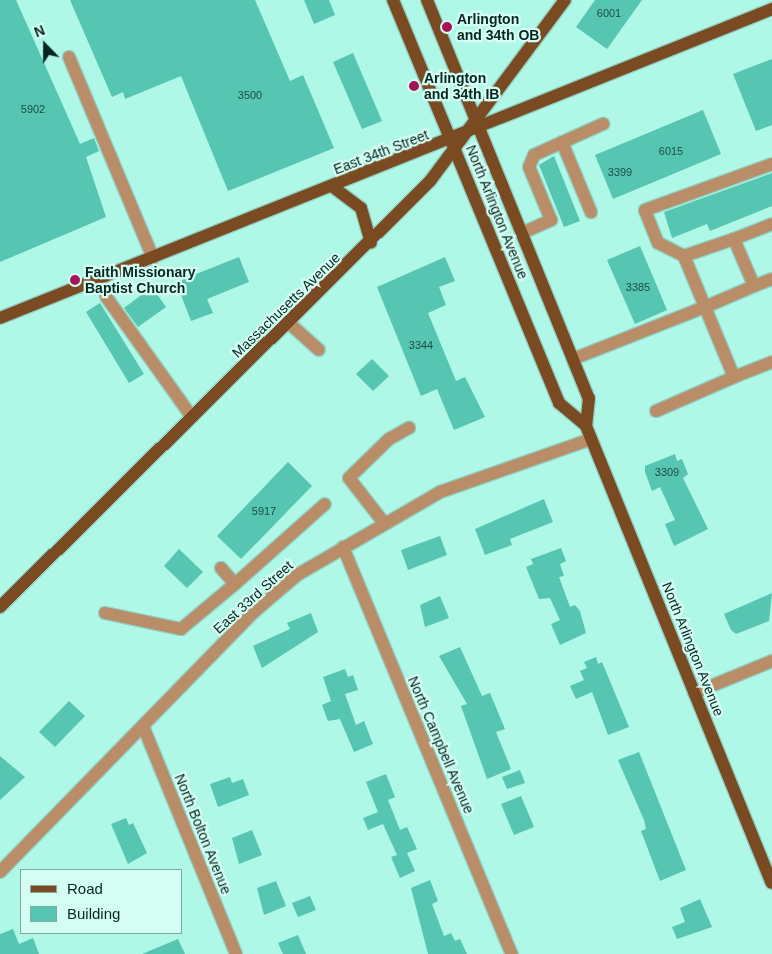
<!DOCTYPE html>
<style>
body{margin:0}
#map{position:relative;width:772px;height:954px;overflow:hidden;background:#aff7e7;font-family:Helvetica,sans-serif}
div>[style]{position:absolute}
.building>*{inset:0;background:#56c5b1}
.roads{filter:drop-shadow(1px 0 #91d1c3) drop-shadow(-1px 0 #91d1c3) drop-shadow(0 1px #91d1c3) drop-shadow(0 -1px #91d1c3)}
.minor>*{height:12px;margin:-6px;padding:0 6px;transform-origin:6px;border-radius:6px;background:#ba8d69}
.major>*{height:12px;margin:-6px;padding:0 6px;transform-origin:6px;border-radius:6px;background:#7a4b22}
.dots>*{width:14px;height:14px;translate:-50% -50%;box-sizing:border-box;border:2px solid #d4fef4;border-radius:50%}
span{translate:-50% -50%;white-space:nowrap;text-align:center;line-height:1.15;-webkit-text-stroke:4.5px #d4fef4;paint-order:stroke}
.number-label{font-size:11px;color:#1c4e45}
.number-label span{-webkit-text-stroke-width:0}
.poi-label{font-size:14px;color:#082621;font-weight:700}
.left{translate:0 -50%;text-align:left}
.street-label{font-size:14px;color:#082621}
.legend{position:absolute;left:20px;top:869px;width:162px;height:65px;box-sizing:border-box;background:#d4fef4;border:1px solid #82a8a0;margin:0;padding:6px 9px;list-style:none;font-size:15px;color:#082621}
.legend li{display:flex;align-items:center;gap:10px;height:25px}
.legend b{width:25px;border:1px solid #82a8a0}
.north{position:absolute;left:20px;top:20px;width:50px;height:50px;-webkit-text-stroke:4px #d4fef4;paint-order:stroke;rotate:338deg;font-size:14px;font-weight:700;line-height:20px;text-align:center;color:#082621}
.north::after{content:'';display:block;margin:auto;width:18px;height:22px;background:#082621;clip-path:polygon(50% 0,100% 100%,50% 72%,0 100%)}
</style>
<div id="map">
<div class="building">
<i style="clip-path:polygon(0 0,16px 0,80px 144px,94px 138px,99px 151px,86px 157px,106px 217px,0 262px)"></i>
<i style="clip-path:polygon(70px 0,255px 0,290px 81px,303px 75px,334px 148px,228px 191px,181px 76px,125px 99px,123px 92px,112px 97px)"></i>
<i style="clip-path:polygon(304px 0,329px 0,335px 15px,314px 24px)"></i>
<i style="clip-path:polygon(595px 0,642px 0,607px 49px,576px 27px)"></i>
<i style="clip-path:polygon(353px 53px,382px 121px,362px 129px,333px 62px)"></i>
<i style="clip-path:polygon(772px 59px,772px 125px,756px 131px,733px 74px)"></i>
<i style="clip-path:polygon(703px 110px,721px 154px,613px 199px,595px 155px)"></i>
<i style="clip-path:polygon(554px 156px,580px 221px,564px 227px,539px 165px)"></i>
<i style="clip-path:polygon(772px 173px,772px 206px,710px 231px,707px 224px,672px 238px,664px 212px)"></i>
<i style="clip-path:polygon(640px 246px,667px 310px,635px 324px,607px 260px)"></i>
<i style="clip-path:polygon(239px 257px,249px 282px,207px 299px,213px 313px,191px 321px,176px 282px)"></i>
<i style="clip-path:polygon(445px 257px,455px 281px,439px 287px,446px 305px,428px 313px,456px 381px,465px 377px,485px 417px,454px 430px,437px 389px,421px 396px,377px 287px)"></i>
<i style="clip-path:polygon(152px 287px,166px 307px,138px 327px,124px 308px)"></i>
<i style="clip-path:polygon(100px 303px,144px 374px,129px 383px,86px 312px)"></i>
<i style="clip-path:polygon(372px 359px,389px 376px,373px 391px,356px 374px)"></i>
<i style="clip-path:polygon(675px 454px,677px 461px,682px 459px,688px 474px,683px 478px,708px 529px,674px 546px,665px 524px,675px 520px,660px 487px,652px 491px,645px 472px,645px 466px)"></i>
<i style="clip-path:polygon(288px 462px,312px 486px,241px 559px,217px 536px)"></i>
<i style="clip-path:polygon(544px 499px,553px 522px,510px 539px,512px 545px,485px 555px,475px 529px)"></i>
<i style="clip-path:polygon(440px 536px,447px 555px,408px 570px,401px 550px)"></i>
<i style="clip-path:polygon(561px 548px,566px 561px,560px 564px,564px 576px,559px 577px,570px 607px,575px 605px,580px 611px,586px 633px,560px 645px,551px 624px,560px 620px,550px 598px,539px 599px,526px 567px,533px 564px,531px 559px)"></i>
<i style="clip-path:polygon(179px 549px,203px 572px,187px 588px,164px 566px)"></i>
<i style="clip-path:polygon(772px 593px,769px 621px,736px 634px,731px 630px,724px 614px)"></i>
<i style="clip-path:polygon(440px 596px,449px 618px,425px 627px,420px 605px)"></i>
<i style="clip-path:polygon(311px 613px,318px 632px,262px 668px,253px 646px,290px 629px,287px 623px)"></i>
<i style="clip-path:polygon(460px 647px,482px 696px,490px 693px,505px 729px,496px 732px,511px 769px,487px 779px,461px 706px,467px 704px,439px 656px)"></i>
<i style="clip-path:polygon(596px 657px,598px 664px,602px 662px,629px 727px,608px 735px,592px 692px,576px 699px,570px 686px,584px 680px,580px 671px,587px 668px,584px 662px)"></i>
<i style="clip-path:polygon(345px 669px,348px 677px,353px 675px,358px 690px,345px 694px,356px 725px,364px 721px,373px 744px,354px 752px,340px 719px,328px 721px,322px 705px,331px 701px,323px 677px)"></i>
<i style="clip-path:polygon(69px 701px,85px 716px,55px 747px,39px 732px)"></i>
<i style="clip-path:polygon(639px 752px,686px 870px,660px 881px,641px 831px,646px 829px,644px 820px,618px 760px)"></i>
<i style="clip-path:polygon(0 756px,25px 777px,0 800px)"></i>
<i style="clip-path:polygon(520px 770px,525px 783px,507px 789px,502px 777px)"></i>
<i style="clip-path:polygon(386px 774px,395px 797px,388px 800px,400px 830px,407px 827px,417px 849px,407px 853px,415px 871px,400px 878px,391px 857px,397px 855px,383px 824px,368px 830px,363px 818px,378px 812px,366px 782px)"></i>
<i style="clip-path:polygon(230px 777px,232px 783px,243px 779px,249px 795px,218px 807px,210px 784px)"></i>
<i style="clip-path:polygon(521px 796px,534px 827px,514px 835px,501px 804px)"></i>
<i style="clip-path:polygon(126px 818px,129px 825px,133px 823px,147px 853px,128px 864px,111px 824px)"></i>
<i style="clip-path:polygon(252px 830px,262px 855px,239px 864px,232px 838px)"></i>
<i style="clip-path:polygon(430px 880px,438px 901px,432px 904px,444px 936px,451px 933px,455px 941px,460px 939px,467px 954px,428px 954px,411px 888px)"></i>
<i style="clip-path:polygon(276px 881px,286px 906px,264px 915px,257px 888px)"></i>
<i style="clip-path:polygon(310px 896px,316px 910px,298px 917px,292px 903px)"></i>
<i style="clip-path:polygon(700px 899px,712px 927px,677px 939px,672px 927px,685px 922px,680px 908px)"></i>
<i style="clip-path:polygon(13px 929px,19px 944px,33px 938px,39px 954px,0 954px,0 934px)"></i>
<i style="clip-path:polygon(298px 935px,306px 954px,283px 954px,278px 943px)"></i>
<i style="clip-path:polygon(178px 939px,185px 954px,142px 954px)"></i>
</div>
<div class="roads">
<div class="minor">
<i style="left:69px;top:57px;width:218px;rotate:67.3deg"></i>
<i style="left:562px;top:142px;width:76px;rotate:67.5deg"></i>
<i style="left:522px;top:233px;width:32px;rotate:-24deg"></i>
<i style="left:551px;top:220px;width:57px;rotate:-112.5deg"></i>
<i style="left:529px;top:167px;width:13px;rotate:-67deg"></i>
<i style="left:534px;top:155px;width:76px;rotate:-24.2deg"></i>
<i style="left:734px;top:239px;width:41px;rotate:-21.5deg"></i>
<i style="left:684px;top:256px;width:29px;rotate:-153deg"></i>
<i style="left:658px;top:243px;width:35px;rotate:-112deg"></i>
<i style="left:645px;top:210px;width:135px;rotate:-19.9deg"></i>
<i style="left:100px;top:279px;width:20px;rotate:70deg"></i>
<i style="left:107px;top:298px;width:146px;rotate:54.5deg"></i>
<i style="left:754px;top:286px;width:19px;rotate:-21deg"></i>
<i style="left:289px;top:323px;width:40px;rotate:42deg"></i>
<i style="left:573px;top:359px;width:142px;rotate:-21.5deg"></i>
<i style="left:705px;top:307px;width:55px;rotate:-112.4deg"></i>
<i style="left:684px;top:256px;width:53px;rotate:-18.8deg"></i>
<i style="left:734px;top:239px;width:51px;rotate:66.9deg"></i>
<i style="left:754px;top:286px;width:53px;rotate:156.8deg"></i>
<i style="left:705px;top:307px;width:76px;rotate:67.5deg"></i>
<i style="left:734px;top:377px;width:85px;rotate:156.4deg"></i>
<i style="left:734px;top:377px;width:41px;rotate:-21.5deg"></i>
<i style="left:384px;top:523px;width:57px;rotate:-127.9deg"></i>
<i style="left:349px;top:478px;width:56px;rotate:-44.3deg"></i>
<i style="left:389px;top:439px;width:23px;rotate:-29deg"></i>
<i style="left:343px;top:547px;width:441px;rotate:67.5deg"></i>
<i style="left:221px;top:568px;width:21px;rotate:49deg"></i>
<i style="left:235px;top:584px;width:120px;rotate:-41.6deg"></i>
<i style="left:105px;top:613px;width:78px;rotate:11.9deg"></i>
<i style="left:181px;top:629px;width:70px;rotate:-39.8deg"></i>
<i style="left:694px;top:693px;width:84px;rotate:-22.3deg"></i>
<i style="left:143px;top:726px;width:246px;rotate:67.8deg"></i>
<i style="left:0;top:872px;width:363px;rotate:-45.7deg"></i>
<i style="left:254px;top:612px;width:57px;rotate:-40.7deg"></i>
<i style="left:297px;top:575px;width:165px;rotate:-30.1deg"></i>
<i style="left:440px;top:492px;width:160px;rotate:-19.3deg"></i>
</div>
<div class="major">
<i style="left:393px;top:0;width:436px;rotate:67.6deg"></i>
<i style="left:559px;top:403px;width:35px;rotate:40deg"></i>
<i style="left:586px;top:426px;width:493px;rotate:67.9deg"></i>
<i style="left:427px;top:0;width:430px;rotate:67.9deg"></i>
<i style="left:589px;top:398px;width:28px;rotate:96deg"></i>
<i style="left:333px;top:187px;width:35px;rotate:37deg"></i>
<i style="left:361px;top:208px;width:36px;rotate:74deg"></i>
<i style="left:0;top:318px;width:832px;rotate:-21.81deg"></i>
<i style="left:0;top:607px;width:605px;rotate:-44.73deg"></i>
<i style="left:430px;top:181px;width:226px;rotate:-53.3deg"></i>
</div>
</div>
<div class="dots">
<i style="left:447px;top:27px;background:#a31458"></i>
<i style="left:414px;top:86px;background:#a31458"></i>
<i style="left:75px;top:280px;background:#a31458"></i>
</div>
<div class="number-label">
<span style="left:609px;top:13px">6001</span>
<span style="left:250px;top:95px">3500</span>
<span style="left:33px;top:109px">5902</span>
<span style="left:671px;top:151px">6015</span>
<span style="left:620px;top:172px">3399</span>
<span style="left:638px;top:287px">3385</span>
<span style="left:421px;top:345px">3344</span>
<span style="left:667px;top:472px">3309</span>
<span style="left:264px;top:511px">5917</span>
</div>
<div class="poi-label">
<span class="left" style="left:457px;top:27px">Arlington<br>and 34th OB</span>
<span class="left" style="left:424px;top:86px">Arlington<br>and 34th IB</span>
<span class="left" style="left:85px;top:280px">Faith Missionary<br>Baptist Church</span>
</div>
<div class="street-label">
<span style="left:381px;top:152px;rotate:-21deg">East 34th Street</span>
<span style="left:497px;top:212px;rotate:68deg">North Arlington Avenue</span>
<span style="left:286px;top:305px;rotate:-44deg">Massachusetts Avenue</span>
<span style="left:253px;top:597px;rotate:-42deg">East 33rd Street</span>
<span style="left:693px;top:649px;rotate:68deg">North Arlington Avenue</span>
<span style="left:441px;top:745px;rotate:67deg">North Campbell Avenue</span>
<span style="left:203px;top:834px;rotate:68deg">North Bolton Avenue</span>
</div>
<ul class="legend">
<li><b style="height:6px;background:#7a4b22"></b>Road</li>
<li><b style="height:14px;background:#56c5b1"></b>Building</li>
</ul>
<div class="north">N</div>
</div>
